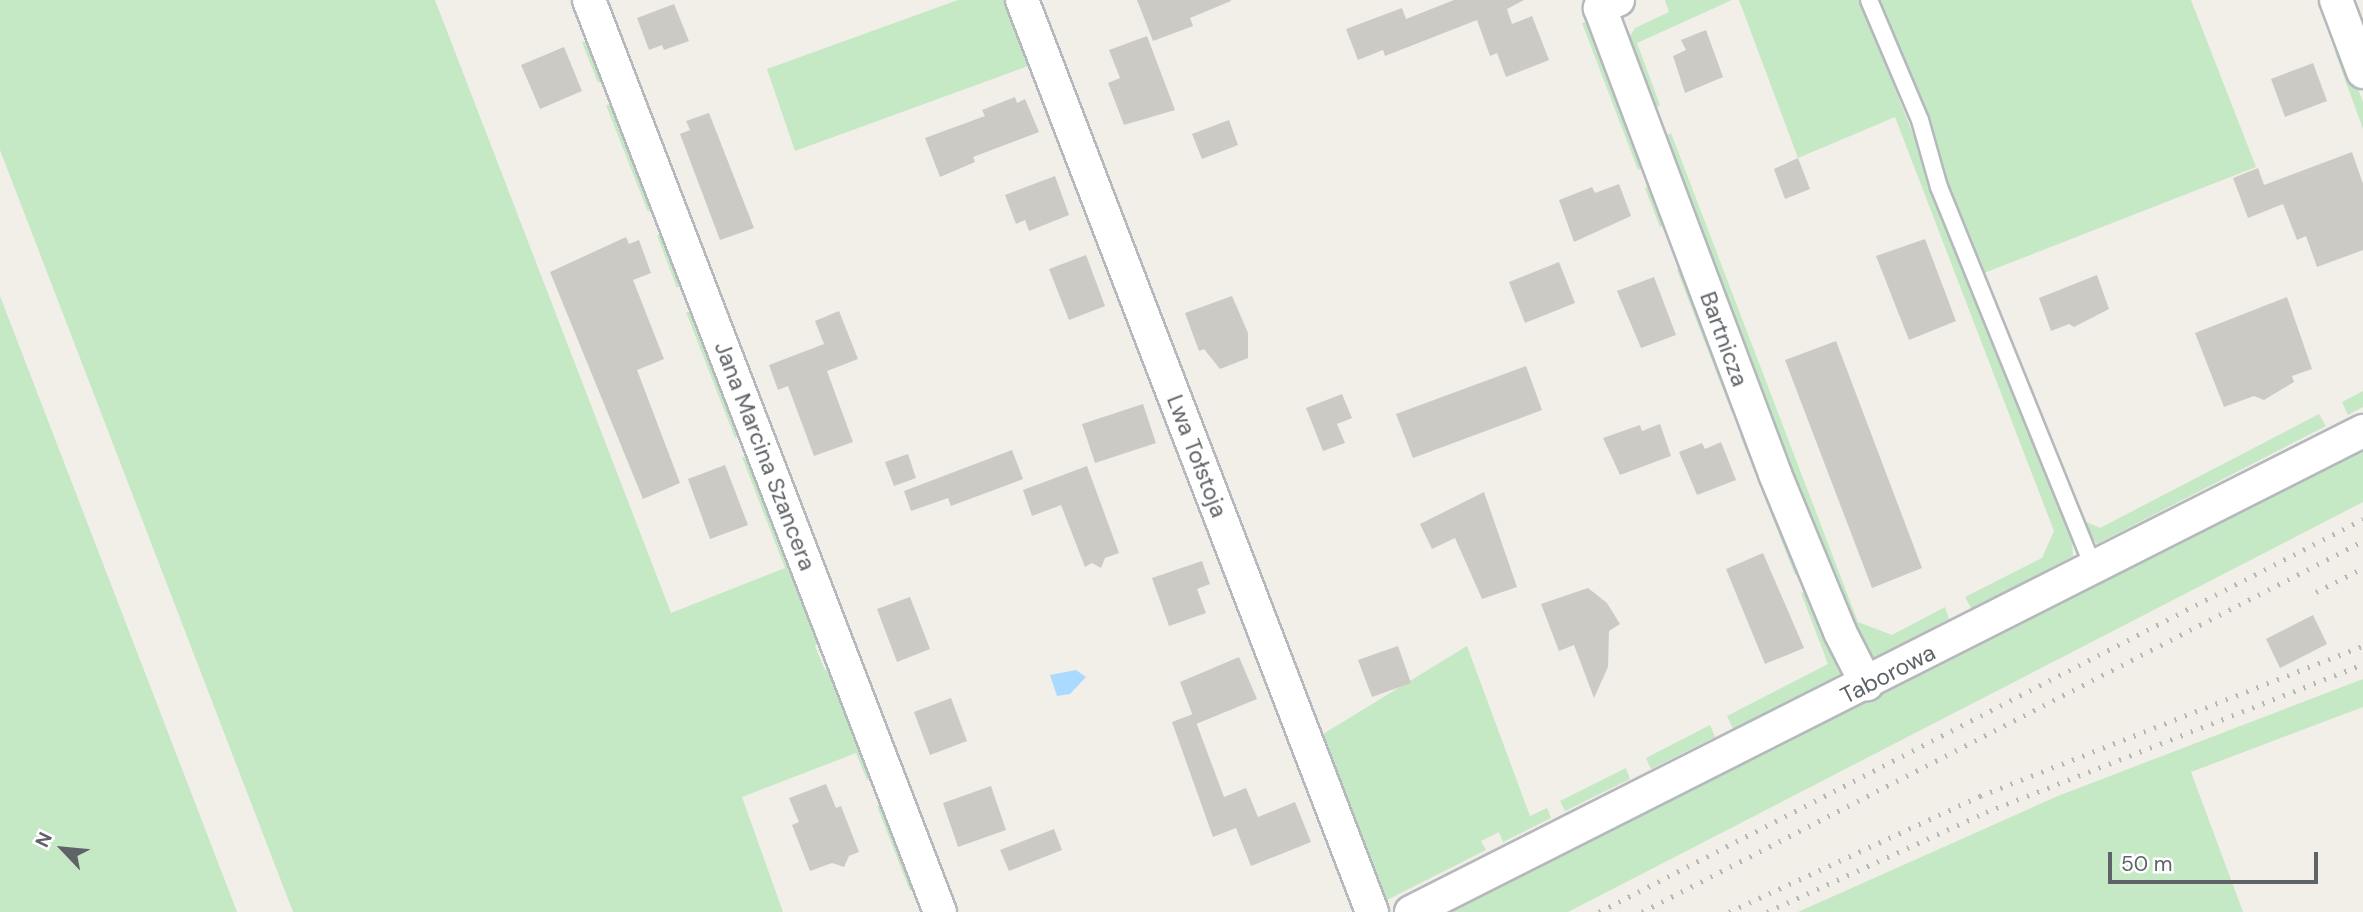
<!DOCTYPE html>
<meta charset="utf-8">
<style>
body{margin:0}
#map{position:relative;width:2363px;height:912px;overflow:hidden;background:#f1efe8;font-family:"DM Sans",sans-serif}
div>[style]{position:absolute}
.green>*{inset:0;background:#c5e8c5}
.water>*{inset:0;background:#aadaff}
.building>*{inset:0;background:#cccac5}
.roads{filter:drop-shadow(2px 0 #b5b8bc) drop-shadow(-2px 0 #b5b8bc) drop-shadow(0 2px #b5b8bc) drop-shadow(0 -2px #b5b8bc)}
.service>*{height:16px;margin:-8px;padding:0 8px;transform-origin:8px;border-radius:8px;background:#fff}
.minor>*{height:32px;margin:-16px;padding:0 16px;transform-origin:16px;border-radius:16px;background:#fff}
.rail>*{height:5px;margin-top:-2.5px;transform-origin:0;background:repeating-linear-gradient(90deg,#b6b7b8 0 2px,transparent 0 11px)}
span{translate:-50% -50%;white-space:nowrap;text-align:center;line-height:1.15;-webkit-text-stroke:5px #fff;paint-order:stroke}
.street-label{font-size:23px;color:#5f6368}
.north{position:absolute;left:28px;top:814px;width:70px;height:70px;-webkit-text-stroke:5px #fff;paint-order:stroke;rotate:296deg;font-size:19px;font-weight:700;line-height:28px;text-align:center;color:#5f6368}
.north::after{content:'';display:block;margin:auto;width:24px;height:32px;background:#5f6368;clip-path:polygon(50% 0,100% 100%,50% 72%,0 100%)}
.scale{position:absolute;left:2108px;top:852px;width:210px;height:32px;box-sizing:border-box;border:4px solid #5f6368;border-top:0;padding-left:9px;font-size:21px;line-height:24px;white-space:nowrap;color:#5f6368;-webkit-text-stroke:5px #fff;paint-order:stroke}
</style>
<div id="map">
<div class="green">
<i style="clip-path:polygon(0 0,435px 0,671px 613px,785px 568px,742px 457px,754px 458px,823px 639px,815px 646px,825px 670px,836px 671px,875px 774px,867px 780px,856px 753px,742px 797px,783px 912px,293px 912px,0 150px)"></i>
<i style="clip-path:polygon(958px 0,1010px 0,1034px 64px,795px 151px,767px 69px)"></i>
<i style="clip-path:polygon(1665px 0,1732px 0,1637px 43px,1660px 105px,1648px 111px,1625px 44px,1635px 28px,1669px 12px)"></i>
<i style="clip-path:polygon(1739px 0,1860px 0,2072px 537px,2073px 556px,1972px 610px,1965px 597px,2042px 558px,2054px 531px,1895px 117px,1798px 158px)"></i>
<i style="clip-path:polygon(1875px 0,2191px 0,2256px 167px,1984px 273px,1948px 193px)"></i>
<i style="clip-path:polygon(1588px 21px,1645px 167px,1638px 170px,1582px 23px)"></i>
<i style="clip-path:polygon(593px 41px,607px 77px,598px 83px,582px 42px)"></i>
<i style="clip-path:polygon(2335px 52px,2344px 52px,2363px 102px,2363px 129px)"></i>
<i style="clip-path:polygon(617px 104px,654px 204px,648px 212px,606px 105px)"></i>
<i style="clip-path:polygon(1671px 133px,1858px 622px,1892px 635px,1945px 607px,1949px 619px,1876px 658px,1859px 647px,1659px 138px)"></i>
<i style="clip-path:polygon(1652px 185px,1666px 224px,1660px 227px,1645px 188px)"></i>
<i style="clip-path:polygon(667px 234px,685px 280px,677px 288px,657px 235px)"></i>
<i style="clip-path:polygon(1684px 267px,1739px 410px,1732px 413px,1677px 270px)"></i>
<i style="clip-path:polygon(0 296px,237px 912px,0 912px)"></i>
<i style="clip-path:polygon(686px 312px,698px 314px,743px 430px,735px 438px)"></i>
<i style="clip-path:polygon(2363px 391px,2363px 407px,2348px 415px,2342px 402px)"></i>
<i style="clip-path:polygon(2319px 414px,2326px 426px,2097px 544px,2087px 532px,2082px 520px,2100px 528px)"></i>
<i style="clip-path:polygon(1748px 431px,1802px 572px,1795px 575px,1740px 435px)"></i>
<i style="clip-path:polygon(2363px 442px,2363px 502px,1568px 912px,1433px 912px)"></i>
<i style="clip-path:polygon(1809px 590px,1840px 664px,1840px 676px,1733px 729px,1727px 716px,1828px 664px,1801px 593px)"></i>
<i style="clip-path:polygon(1467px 646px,1530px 816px,1547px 808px,1551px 818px,1503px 842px,1499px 832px,1481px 841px,1486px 850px,1381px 903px,1315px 739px)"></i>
<i style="clip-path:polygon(2363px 679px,2363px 707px,2191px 772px,2243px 912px,1798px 912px,2058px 796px)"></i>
<i style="clip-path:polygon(1710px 725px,1715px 737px,1651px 769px,1646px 758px)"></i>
<i style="clip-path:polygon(1626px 768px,1630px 779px,1565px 811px,1560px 801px)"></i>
<i style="clip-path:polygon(887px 805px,918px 884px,910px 891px,877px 806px)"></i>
</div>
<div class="water">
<i style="clip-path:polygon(1076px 670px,1086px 677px,1070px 694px,1057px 696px,1050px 675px)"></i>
</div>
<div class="building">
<i style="clip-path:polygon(1137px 0,1231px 0,1231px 1px,1190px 18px,1193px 26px,1153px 41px)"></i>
<i style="clip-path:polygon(1454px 0,1524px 0,1507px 9px,1512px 24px,1532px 16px,1549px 60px,1506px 77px,1497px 53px,1490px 56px,1477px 20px,1385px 56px,1383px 50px,1358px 60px,1346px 29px,1402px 8px,1406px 19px)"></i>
<i style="clip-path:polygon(674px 4px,689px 41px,664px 50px,662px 45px,649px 50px,637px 18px)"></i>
<i style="clip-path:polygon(1706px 30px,1723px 77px,1685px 93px,1673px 56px,1686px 50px,1681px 40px)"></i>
<i style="clip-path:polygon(1147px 36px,1175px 110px,1124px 125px,1108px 83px,1120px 78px,1109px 50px)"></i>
<i style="clip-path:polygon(564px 47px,582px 91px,540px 109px,521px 65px)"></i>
<i style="clip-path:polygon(2313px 63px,2327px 101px,2285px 117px,2271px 79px)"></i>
<i style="clip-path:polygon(1015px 97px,1017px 103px,1025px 99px,1039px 132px,973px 157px,975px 162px,940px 177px,925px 138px,985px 116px,982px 110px)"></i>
<i style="clip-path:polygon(709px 113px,754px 228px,720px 240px,680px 134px,690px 130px,686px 121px)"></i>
<i style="clip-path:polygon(1229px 120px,1238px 145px,1202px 159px,1192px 134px)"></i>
<i style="clip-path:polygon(2352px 152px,2363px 184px,2363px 250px,2317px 267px,2306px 236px,2297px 240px,2283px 204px,2248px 218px,2233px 178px,2258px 168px,2264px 185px)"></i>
<i style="clip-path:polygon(1798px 158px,1810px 189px,1785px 199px,1774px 169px)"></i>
<i style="clip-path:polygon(1055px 176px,1069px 215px,1029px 231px,1025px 220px,1016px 224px,1005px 195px)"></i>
<i style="clip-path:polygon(1619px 184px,1631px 216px,1574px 242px,1559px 200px,1592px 187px,1595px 193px)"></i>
<i style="clip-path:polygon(626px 237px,629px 244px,639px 240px,651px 273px,633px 280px,664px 359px,637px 370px,680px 483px,643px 499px,550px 272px)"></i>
<i style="clip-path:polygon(1925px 239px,1956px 321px,1909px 340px,1876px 256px)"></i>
<i style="clip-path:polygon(1086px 255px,1105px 306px,1069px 320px,1049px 269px)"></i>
<i style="clip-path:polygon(1559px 262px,1575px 303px,1525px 323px,1509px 282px)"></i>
<i style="clip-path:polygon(2097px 275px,2109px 309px,2074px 327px,2069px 324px,2051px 331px,2039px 298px)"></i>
<i style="clip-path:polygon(1654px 277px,1676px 335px,1641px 348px,1617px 291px)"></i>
<i style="clip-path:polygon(1232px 296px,1248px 333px,1248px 358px,1220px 369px,1204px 349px,1199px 351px,1185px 313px)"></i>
<i style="clip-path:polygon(2287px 297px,2312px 369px,2292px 376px,2294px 382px,2264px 400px,2254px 396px,2224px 407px,2195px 333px)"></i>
<i style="clip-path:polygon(839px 311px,858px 359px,827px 371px,853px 442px,814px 456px,788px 386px,778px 390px,769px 365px,824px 344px,815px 321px)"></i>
<i style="clip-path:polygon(1836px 341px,1922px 568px,1872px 588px,1785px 360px)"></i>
<i style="clip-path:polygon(1526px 366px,1542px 410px,1413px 458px,1396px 414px)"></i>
<i style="clip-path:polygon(1342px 394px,1352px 418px,1337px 424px,1345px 443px,1323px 451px,1306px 408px)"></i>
<i style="clip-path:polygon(1143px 404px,1156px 443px,1095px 463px,1082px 424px)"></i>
<i style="clip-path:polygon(1660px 424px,1671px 456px,1620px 475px,1603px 438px,1640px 425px,1642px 431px)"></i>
<i style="clip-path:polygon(1721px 442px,1736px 480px,1697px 495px,1679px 452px,1702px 443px,1705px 449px)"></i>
<i style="clip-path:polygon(1012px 450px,1023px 479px,951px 506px,948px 498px,911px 511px,904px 491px)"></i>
<i style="clip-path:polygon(908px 454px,916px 478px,894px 486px,885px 462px)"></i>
<i style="clip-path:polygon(725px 465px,748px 525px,710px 539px,688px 479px)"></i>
<i style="clip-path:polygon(1087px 466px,1119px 553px,1105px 558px,1101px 568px,1092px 563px,1085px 567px,1061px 505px,1032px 516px,1023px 490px)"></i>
<i style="clip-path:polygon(1484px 492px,1517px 587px,1482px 599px,1455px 538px,1432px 549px,1420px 524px)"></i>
<i style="clip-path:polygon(1763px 553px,1804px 648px,1765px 664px,1726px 569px)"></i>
<i style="clip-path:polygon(1202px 561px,1210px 584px,1197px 589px,1206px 613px,1169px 626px,1152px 578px)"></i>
<i style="clip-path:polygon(1588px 588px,1607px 603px,1620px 624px,1609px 631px,1608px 667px,1594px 698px,1574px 645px,1559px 651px,1541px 604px)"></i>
<i style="clip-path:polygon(910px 597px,930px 649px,897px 662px,877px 609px)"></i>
<i style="clip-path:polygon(2313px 615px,2327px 644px,2280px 668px,2266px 639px)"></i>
<i style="clip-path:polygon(1398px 646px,1411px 683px,1372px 697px,1358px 660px)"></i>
<i style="clip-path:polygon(1239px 657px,1257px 699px,1196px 724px,1180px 682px)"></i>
<i style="clip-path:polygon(951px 698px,967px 741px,930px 755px,914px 712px)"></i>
<i style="clip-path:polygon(1193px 714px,1224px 797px,1246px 788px,1258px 817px,1295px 802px,1311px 842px,1251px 866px,1236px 828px,1213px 837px,1172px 722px)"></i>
<i style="clip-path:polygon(826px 784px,836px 808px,841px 806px,859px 852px,849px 856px,844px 867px,832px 863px,810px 871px,792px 825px,799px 822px,789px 798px)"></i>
<i style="clip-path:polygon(991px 786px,1006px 830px,958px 847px,943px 803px)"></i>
<i style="clip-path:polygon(1054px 829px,1062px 850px,1009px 871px,1000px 850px)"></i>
</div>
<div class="roads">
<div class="service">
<i style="left:1869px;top:0;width:130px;rotate:67deg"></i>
<i style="left:1920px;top:120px;width:70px;rotate:74.2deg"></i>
<i style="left:1939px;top:187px;width:411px;rotate:67.9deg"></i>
</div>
<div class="minor">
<i style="left:589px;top:0;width:977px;rotate:68.95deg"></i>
<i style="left:1022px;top:0;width:977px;rotate:69deg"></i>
<i style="left:1618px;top:0;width:20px;rotate:156deg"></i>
<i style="left:1600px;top:8px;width:498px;rotate:69.4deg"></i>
<i style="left:1775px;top:474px;width:171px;rotate:67.6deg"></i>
<i style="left:1840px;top:632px;width:59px;rotate:63deg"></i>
<i style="left:2336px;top:0;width:77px;rotate:69.4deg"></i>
<i style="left:1411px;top:912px;width:1067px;rotate:-26.81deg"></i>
</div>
</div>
<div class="rail">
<i style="left:2316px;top:592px;width:53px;rotate:-27.1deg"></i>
<i style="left:1599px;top:912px;width:859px;rotate:-27.22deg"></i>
<i style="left:1642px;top:912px;width:811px;rotate:-27.23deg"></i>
<i style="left:1729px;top:912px;width:277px;rotate:-24.8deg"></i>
<i style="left:1980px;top:796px;width:411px;rotate:-21.4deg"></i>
<i style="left:1767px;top:912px;width:241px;rotate:-24.5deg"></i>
<i style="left:1986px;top:812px;width:405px;rotate:-21.4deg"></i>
</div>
<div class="street-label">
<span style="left:1724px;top:339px;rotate:70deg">Bartnicza</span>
<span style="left:765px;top:456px;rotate:69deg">Jana Marcina Szancera</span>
<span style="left:1197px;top:456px;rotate:69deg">Lwa Tołstoja</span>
<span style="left:1888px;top:674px;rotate:-27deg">Taborowa</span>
</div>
<div class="north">N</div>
<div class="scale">50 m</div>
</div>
